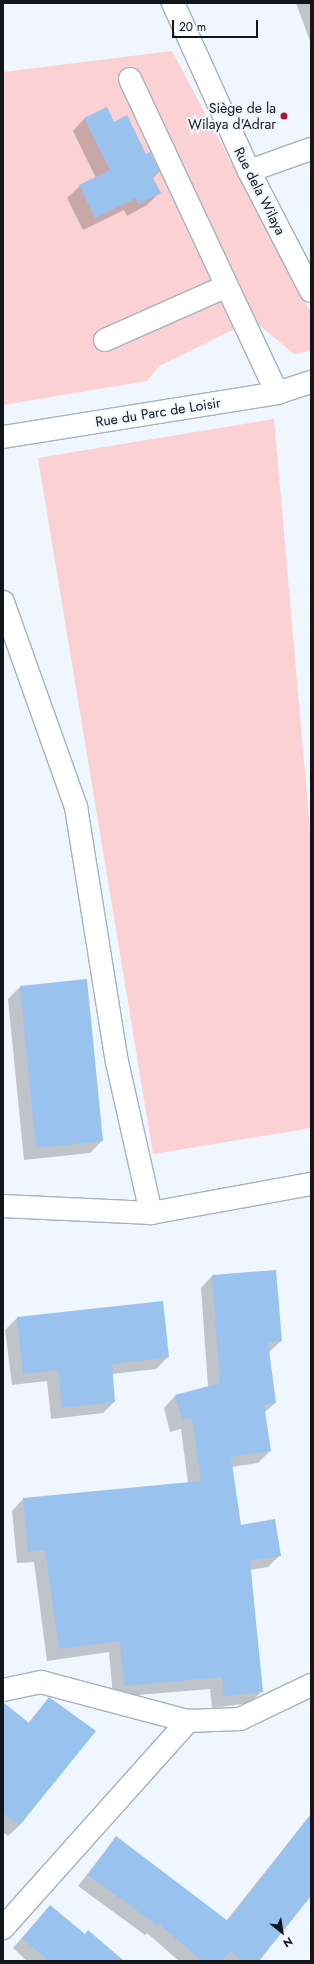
<!DOCTYPE html>
<meta charset="utf-8">
<style>
body{margin:0}
#map{position:relative;width:314px;height:1964px;overflow:hidden;background:#eff6fe;font-family:Jost,sans-serif}
div>[style]{position:absolute}
.green>*{inset:0;background:#fbd1d3}
.shadow>*{inset:0;background:#0003}
.building>*{inset:0;background:#99c2ef}
.roads{filter:drop-shadow(1px 0 #a6b2be) drop-shadow(-1px 0 #a6b2be) drop-shadow(0 1px #a6b2be) drop-shadow(0 -1px #a6b2be)}
.minor>*{height:22px;margin:-11px;padding:0 11px;transform-origin:11px;border-radius:11px;background:#fff}
.dots>*{width:11px;height:11px;translate:-50% -50%;box-sizing:border-box;border:2px solid #eff6fe;border-radius:50%}
span{translate:-50% -50%;white-space:nowrap;text-align:center;line-height:1.15;-webkit-text-stroke:4px #eff6fe;paint-order:stroke}
.poi-label{font-size:14px;color:#12161b}
.right{translate:-100% -50%;text-align:right}
.street-label{font-size:14px;color:#12161b}
.frame{position:absolute;inset:0;border:4px solid #12161b;pointer-events:none}
.north{position:absolute;left:262px;top:1912px;width:40px;height:40px;-webkit-text-stroke:3px #eff6fe;paint-order:stroke;rotate:150deg;font-size:11px;font-weight:700;line-height:16px;text-align:center;color:#12161b}
.north::after{content:'';display:block;margin:auto;width:14px;height:18px;background:#12161b;clip-path:polygon(50% 0,100% 100%,50% 72%,0 100%)}
.scale{position:absolute;left:172px;top:20px;width:86px;height:18px;box-sizing:border-box;border:2px solid #12161b;border-top:0;padding-left:5px;font-size:12px;line-height:14px;white-space:nowrap;color:#12161b;-webkit-text-stroke:3px #eff6fe;paint-order:stroke}
</style>
<div id="map">
<div class="green">
<i style="clip-path:polygon(172px 51px,311px 313px,311px 351px,294px 354px,253px 320px,159px 366px,147px 381px,3px 405px,3px 72px)"></i>
<i style="clip-path:polygon(274px 419px,311px 841px,311px 1128px,153px 1154px,38px 458px)"></i>
</div>
<div class="shadow">
<i style="clip-path:polygon(296px 3px,311px 3px,311px 44px)"></i>
<i style="clip-path:polygon(85px 118px,113px 123px,146px 156px,159px 172px,152px 179px,159px 193px,147px 205px,127px 216px,124px 210px,83px 230px,67px 198px,80px 186px,96px 178px,73px 131px)"></i>
<i style="clip-path:polygon(20px 987px,102px 1141px,90px 1153px,24px 1160px,8px 999px)"></i>
<i style="clip-path:polygon(212px 1276px,281px 1341px,268px 1353px,275px 1403px,264px 1413px,270px 1451px,258px 1463px,232px 1467px,240px 1526px,280px 1555px,268px 1567px,250px 1570px,262px 1691px,250px 1703px,212px 1708px,210px 1689px,113px 1697px,109px 1652px,47px 1661px,34px 1562px,17px 1563px,12px 1511px,23px 1499px,188px 1483px,181px 1429px,170px 1432px,164px 1408px,175px 1396px,208px 1387px,201px 1288px)"></i>
<i style="clip-path:polygon(17px 1318px,168px 1357px,156px 1369px,112px 1374px,114px 1402px,103px 1413px,51px 1419px,47px 1381px,12px 1385px,5px 1330px)"></i>
<i style="clip-path:polygon(49px 1698px,20px 1825px,8px 1836px,3px 1832px,3px 1703px,28px 1723px)"></i>
<i style="clip-path:polygon(311px 1814px,311px 1895px,257px 1961px,179px 1961px,147px 1933px,145px 1935px,78px 1886px,116px 1837px,226px 1921px)"></i>
<i style="clip-path:polygon(50px 1906px,114px 1961px,27px 1961px,13px 1948px)"></i>
</div>
<div class="building">
<i style="clip-path:polygon(107px 107px,114px 122px,127px 115px,146px 154px,150px 152px,160px 172px,152px 176px,161px 193px,139px 204px,136px 198px,95px 218px,79px 185px,110px 170px,84px 118px)"></i>
<i style="clip-path:polygon(87px 979px,103px 1141px,36px 1148px,20px 986px)"></i>
<i style="clip-path:polygon(276px 1270px,282px 1341px,268px 1342px,276px 1403px,264px 1405px,271px 1451px,231px 1457px,241px 1525px,275px 1519px,281px 1556px,250px 1561px,263px 1692px,224px 1696px,222px 1677px,124px 1686px,120px 1641px,59px 1649px,45px 1550px,28px 1552px,23px 1498px,201px 1481px,192px 1418px,182px 1420px,175px 1395px,220px 1383px,212px 1275px)"></i>
<i style="clip-path:polygon(163px 1301px,169px 1357px,112px 1364px,115px 1402px,62px 1408px,58px 1370px,23px 1374px,17px 1317px)"></i>
<i style="clip-path:polygon(49px 1697px,96px 1731px,20px 1825px,3px 1813px,3px 1702px,29px 1723px)"></i>
<i style="clip-path:polygon(311px 1814px,311px 1896px,259px 1961px,242px 1961px,230px 1951px,221px 1961px,202px 1961px,158px 1923px,157px 1925px,88px 1875px,116px 1836px,228px 1921px)"></i>
<i style="clip-path:polygon(50px 1905px,85px 1934px,88px 1930px,124px 1961px,49px 1961px,22px 1938px)"></i>
</div>
<div class="roads">
<div class="minor">
<i style="left:173px;top:3px;width:184px;rotate:65.7deg"></i>
<i style="left:249px;top:171px;width:135px;rotate:62.7deg"></i>
<i style="left:130px;top:79px;width:347px;rotate:64.9deg"></i>
<i style="left:249px;top:171px;width:66px;rotate:-19.5deg"></i>
<i style="left:105px;top:340px;width:133px;rotate:-23.9deg"></i>
<i style="left:3px;top:437px;width:278px;rotate:-9.1deg"></i>
<i style="left:277px;top:393px;width:36px;rotate:-18deg"></i>
<i style="left:3px;top:602px;width:218px;rotate:70.4deg"></i>
<i style="left:76px;top:807px;width:258px;rotate:80.9deg"></i>
<i style="left:117px;top:1062px;width:155px;rotate:77.3deg"></i>
<i style="left:3px;top:1206px;width:148px;rotate:2.7deg"></i>
<i style="left:151px;top:1213px;width:163px;rotate:-10.3deg"></i>
<i style="left:3px;top:1690px;width:39px;rotate:-12deg"></i>
<i style="left:41px;top:1682px;width:152px;rotate:14.9deg"></i>
<i style="left:188px;top:1721px;width:52px;rotate:-2.2deg"></i>
<i style="left:240px;top:1719px;width:79px;rotate:-25.6deg"></i>
<i style="left:3px;top:1928px;width:278px;rotate:-48.2deg"></i>
</div>
</div>
<div class="dots">
<i style="left:284px;top:116px;background:#ab153b"></i>
</div>
<div class="poi-label">
<span class="right" style="left:276px;top:116px">Siège de la<br>Wilaya d'Adrar</span>
</div>
<div class="street-label">
<span style="left:260px;top:191px;rotate:63deg">Rue dela Wilaya</span>
<span style="left:158px;top:412px;rotate:-9deg">Rue du Parc de Loisir</span>
</div>
<div class="frame"></div>
<div class="north">N</div>
<div class="scale">20 m</div>
</div>
